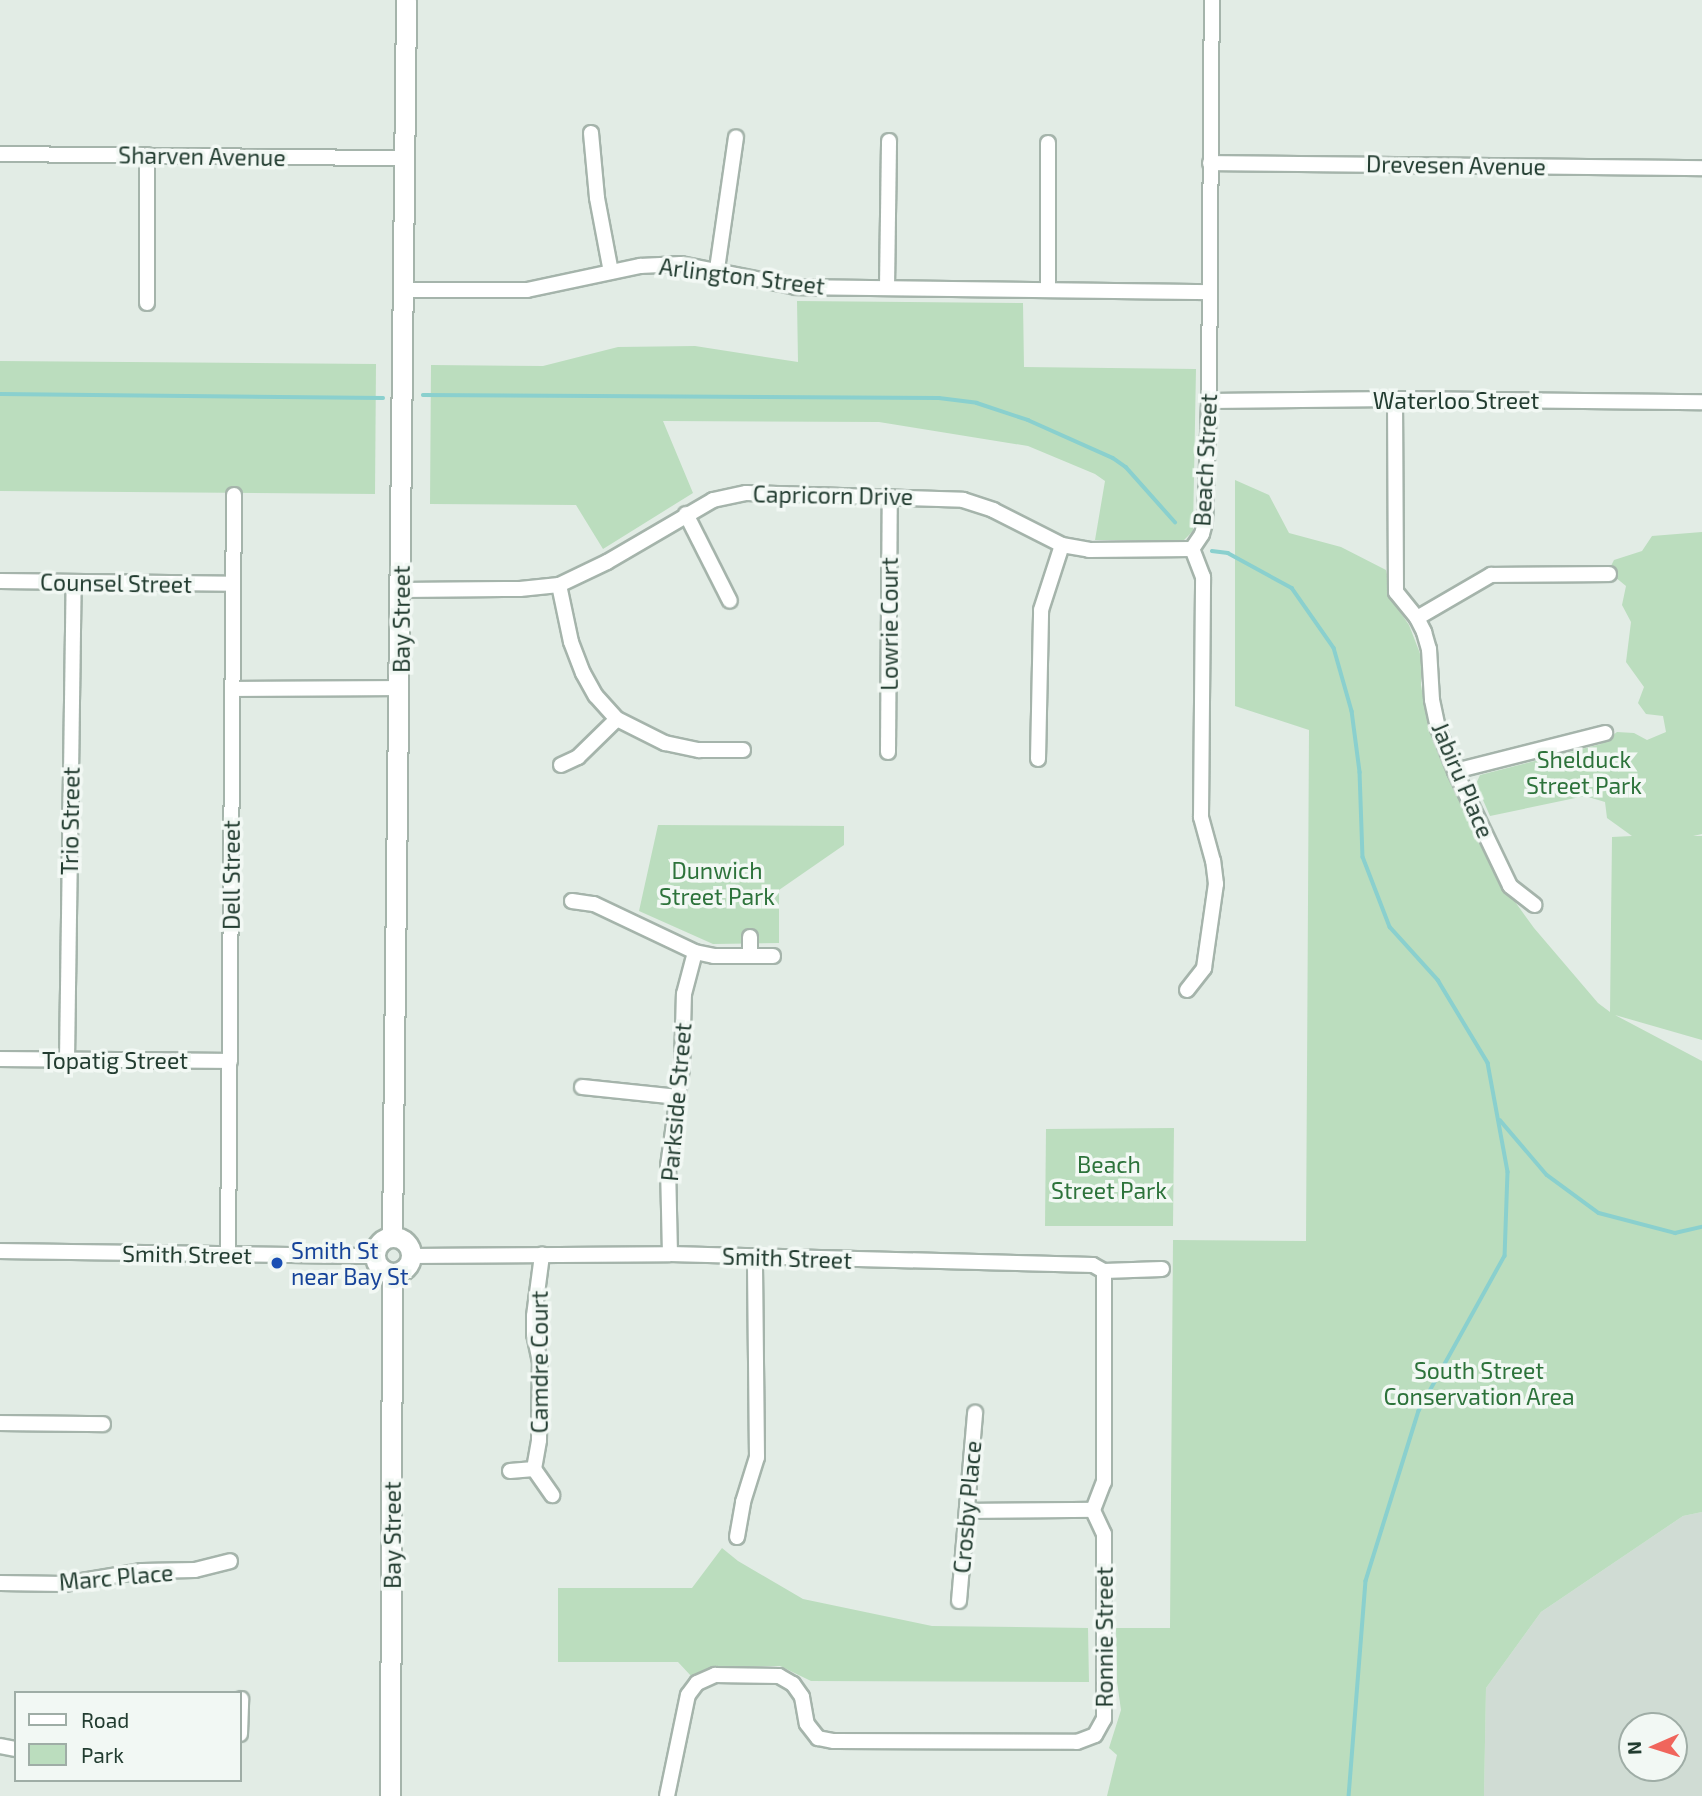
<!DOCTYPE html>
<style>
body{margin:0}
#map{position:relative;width:1702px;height:1796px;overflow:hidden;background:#e2ece5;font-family:"Exo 2",sans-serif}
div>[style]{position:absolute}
.built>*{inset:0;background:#d0dcd4}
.green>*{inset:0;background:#bbddbe}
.stream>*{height:3.5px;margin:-1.75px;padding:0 1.75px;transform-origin:1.75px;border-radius:1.75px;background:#8ad0ce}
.roads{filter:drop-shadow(2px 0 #a5b4ab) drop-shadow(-2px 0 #a5b4ab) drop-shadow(0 2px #a5b4ab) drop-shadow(0 -2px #a5b4ab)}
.street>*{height:14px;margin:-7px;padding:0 7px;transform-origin:7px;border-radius:7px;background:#fff}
.secondary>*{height:19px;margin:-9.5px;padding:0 9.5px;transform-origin:9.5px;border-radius:9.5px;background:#fff}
.secondary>.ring{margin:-9.5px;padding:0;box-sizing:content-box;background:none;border:19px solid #fff;border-radius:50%}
.dots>*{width:19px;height:19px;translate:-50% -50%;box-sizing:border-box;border:4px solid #f2f8f4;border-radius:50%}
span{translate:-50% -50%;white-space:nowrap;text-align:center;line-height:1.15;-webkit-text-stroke:7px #f2f8f4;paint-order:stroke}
.street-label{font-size:23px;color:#223c30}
.park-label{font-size:23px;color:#2d733b}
.transit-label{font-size:23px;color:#164399}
.left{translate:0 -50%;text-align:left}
.legend{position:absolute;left:14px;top:1691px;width:228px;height:91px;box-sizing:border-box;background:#f2f8f4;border:2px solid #9fada6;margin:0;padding:9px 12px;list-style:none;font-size:21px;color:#223c30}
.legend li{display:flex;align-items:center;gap:14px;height:35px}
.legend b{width:35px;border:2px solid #9fada6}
.north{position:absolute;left:1618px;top:1712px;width:70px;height:70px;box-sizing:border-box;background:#f2f8f4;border:2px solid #9fada6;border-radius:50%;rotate:267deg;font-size:19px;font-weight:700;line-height:28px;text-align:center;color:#223c30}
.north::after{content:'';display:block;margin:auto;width:24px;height:32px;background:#f0655c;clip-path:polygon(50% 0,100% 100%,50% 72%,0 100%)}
</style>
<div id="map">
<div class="built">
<i style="clip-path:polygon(evenodd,1702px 1512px,1702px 1796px,1484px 1796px,1486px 1688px,1541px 1612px,1683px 1516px,1702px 1512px,1632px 1726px,1674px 1726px,1674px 1768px,1632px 1768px,1632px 1726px)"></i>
</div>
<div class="green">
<i style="clip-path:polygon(797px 301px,1023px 303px,1024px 367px,1196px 369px,1193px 531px,1184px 540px,1095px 540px,1105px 481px,1095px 474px,1028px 446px,879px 422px,663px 421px,693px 493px,603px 549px,576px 505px,430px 504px,431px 365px,543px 366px,618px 347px,695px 346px,798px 362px)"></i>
<i style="clip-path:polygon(0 361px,376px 364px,375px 494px,0 491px)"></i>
<i style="clip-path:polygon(1235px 480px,1269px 495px,1289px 533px,1341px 547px,1386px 570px,1394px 603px,1409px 625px,1421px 656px,1421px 685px,1428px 726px,1508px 892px,1534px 928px,1598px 1003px,1610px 1012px,1612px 837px,1632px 836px,1607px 818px,1605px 802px,1585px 796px,1490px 816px,1476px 784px,1480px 775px,1601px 744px,1617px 732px,1634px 733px,1647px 740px,1666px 732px,1663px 716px,1646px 714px,1638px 703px,1644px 687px,1626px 662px,1631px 622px,1622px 605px,1626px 586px,1615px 577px,1610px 568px,1614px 560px,1642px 551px,1652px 536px,1702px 532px,1702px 834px,1693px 836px,1702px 836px,1702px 1040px,1615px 1015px,1702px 1061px,1702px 1512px,1683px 1516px,1541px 1612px,1486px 1688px,1484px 1796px,1107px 1796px,1117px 1755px,1109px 1748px,1121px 1710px,1117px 1682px,1116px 1628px,1170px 1628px,1173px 1240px,1306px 1241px,1309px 730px,1235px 706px)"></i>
<i style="clip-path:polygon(658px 825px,844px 826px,844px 845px,779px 890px,779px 943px,713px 944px,639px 911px)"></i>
<i style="clip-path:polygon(1174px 1128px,1173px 1226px,1045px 1226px,1046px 1129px)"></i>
<i style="clip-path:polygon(722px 1548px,738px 1561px,803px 1599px,932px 1626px,1088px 1628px,1089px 1682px,811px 1681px,780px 1666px,718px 1667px,692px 1677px,678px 1662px,558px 1662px,558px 1588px,692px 1588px)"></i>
</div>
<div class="stream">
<i style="left:0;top:394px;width:383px;rotate:0.6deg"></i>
<i style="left:423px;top:395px;width:516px;rotate:0.33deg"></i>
<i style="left:939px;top:398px;width:38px;rotate:7deg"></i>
<i style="left:977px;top:403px;width:54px;rotate:18.4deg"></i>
<i style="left:1028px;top:420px;width:93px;rotate:24.1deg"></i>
<i style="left:1113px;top:458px;width:16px;rotate:35deg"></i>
<i style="left:1126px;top:467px;width:74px;rotate:48.3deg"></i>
<i style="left:1212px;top:551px;width:16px;rotate:7deg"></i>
<i style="left:1228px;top:553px;width:73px;rotate:28.7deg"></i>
<i style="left:1292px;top:588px;width:73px;rotate:55deg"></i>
<i style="left:1334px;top:648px;width:66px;rotate:74.1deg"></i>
<i style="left:1352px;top:711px;width:62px;rotate:82.5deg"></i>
<i style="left:1360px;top:772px;width:85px;rotate:88deg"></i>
<i style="left:1363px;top:857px;width:75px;rotate:68.9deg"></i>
<i style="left:1390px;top:927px;width:72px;rotate:47.8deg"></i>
<i style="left:1438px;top:980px;width:97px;rotate:58.9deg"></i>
<i style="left:1488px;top:1063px;width:111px;rotate:79.6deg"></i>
<i style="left:1508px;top:1172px;width:84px;rotate:92deg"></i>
<i style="left:1505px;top:1256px;width:177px;rotate:119deg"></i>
<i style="left:1419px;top:1411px;width:178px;rotate:107.3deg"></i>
<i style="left:1366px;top:1581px;width:216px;rotate:94.5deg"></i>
<i style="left:1500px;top:1120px;width:72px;rotate:49.5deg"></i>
<i style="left:1547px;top:1175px;width:64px;rotate:36.2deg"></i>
<i style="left:1599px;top:1213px;width:79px;rotate:14.7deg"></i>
<i style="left:1675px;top:1233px;width:28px;rotate:-13deg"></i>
</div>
<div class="roads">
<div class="street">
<i style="left:591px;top:133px;width:65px;rotate:84.7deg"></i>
<i style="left:597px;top:198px;width:75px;rotate:79.3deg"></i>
<i style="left:0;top:154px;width:404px;rotate:0.6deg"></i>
<i style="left:1210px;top:163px;width:492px;rotate:0.6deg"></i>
<i style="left:717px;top:269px;width:133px;rotate:-81.8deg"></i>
<i style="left:887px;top:287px;width:146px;rotate:-89.2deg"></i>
<i style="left:1048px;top:288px;width:145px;rotate:-90deg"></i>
<i style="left:403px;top:290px;width:124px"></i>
<i style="left:527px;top:290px;width:116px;rotate:-12deg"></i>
<i style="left:640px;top:266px;width:41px;rotate:-2.8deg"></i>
<i style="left:681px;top:264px;width:117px;rotate:11.3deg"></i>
<i style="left:796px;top:287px;width:413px;rotate:0.7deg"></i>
<i style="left:147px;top:303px;width:148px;rotate:-90deg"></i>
<i style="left:1395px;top:399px;width:193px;rotate:89.7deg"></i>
<i style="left:1396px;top:592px;width:33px;rotate:51deg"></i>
<i style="left:1417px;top:618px;width:16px;rotate:63deg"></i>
<i style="left:1424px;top:632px;width:18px;rotate:74deg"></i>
<i style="left:1429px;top:649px;width:51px;rotate:86.6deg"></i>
<i style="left:1432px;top:700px;width:29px;rotate:78deg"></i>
<i style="left:1438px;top:728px;width:46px;rotate:68.4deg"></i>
<i style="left:1455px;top:771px;width:127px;rotate:64.4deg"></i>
<i style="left:1510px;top:886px;width:31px;rotate:38deg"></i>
<i style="left:1209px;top:401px;width:186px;rotate:-0.6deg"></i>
<i style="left:1395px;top:399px;width:307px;rotate:0.6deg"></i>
<i style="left:686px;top:514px;width:97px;rotate:63.2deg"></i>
<i style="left:0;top:581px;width:233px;rotate:0.7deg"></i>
<i style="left:559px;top:585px;width:58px;rotate:78.1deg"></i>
<i style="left:571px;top:642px;width:33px;rotate:69deg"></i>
<i style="left:583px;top:673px;width:26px;rotate:61deg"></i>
<i style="left:596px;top:696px;width:31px;rotate:48deg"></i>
<i style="left:617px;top:719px;width:54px;rotate:26.6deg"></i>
<i style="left:665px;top:743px;width:35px;rotate:12deg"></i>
<i style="left:699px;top:750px;width:44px"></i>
<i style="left:401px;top:590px;width:119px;rotate:-0.5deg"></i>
<i style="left:520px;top:589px;width:39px;rotate:-6deg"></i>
<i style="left:559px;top:585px;width:53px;rotate:-25.6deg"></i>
<i style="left:607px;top:562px;width:123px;rotate:-30.3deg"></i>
<i style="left:713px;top:500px;width:34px;rotate:-12deg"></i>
<i style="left:746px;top:493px;width:217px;rotate:1.8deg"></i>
<i style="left:963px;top:500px;width:32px;rotate:18deg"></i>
<i style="left:993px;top:510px;width:77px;rotate:26.9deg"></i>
<i style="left:1062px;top:545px;width:27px;rotate:10deg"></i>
<i style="left:1089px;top:550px;width:103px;rotate:-0.6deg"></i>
<i style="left:1417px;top:618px;width:86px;rotate:-30.2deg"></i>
<i style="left:1491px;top:575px;width:118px;rotate:-0.5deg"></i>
<i style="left:232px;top:689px;width:168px;rotate:-0.3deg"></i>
<i style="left:888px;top:752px;width:255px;rotate:-89.6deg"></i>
<i style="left:1038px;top:759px;width:149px;rotate:-88.8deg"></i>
<i style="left:1041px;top:610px;width:68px;rotate:-72.1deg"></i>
<i style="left:561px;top:765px;width:19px;rotate:-25deg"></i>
<i style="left:578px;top:757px;width:54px;rotate:-44.3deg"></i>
<i style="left:1455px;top:771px;width:155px;rotate:-14.2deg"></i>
<i style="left:572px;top:901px;width:22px;rotate:8deg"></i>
<i style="left:594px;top:904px;width:112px;rotate:25.4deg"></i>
<i style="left:695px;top:952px;width:19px;rotate:12deg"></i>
<i style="left:714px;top:956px;width:59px"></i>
<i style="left:750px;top:937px;width:19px;rotate:90deg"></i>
<i style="left:1187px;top:990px;width:28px;rotate:-52deg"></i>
<i style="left:1204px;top:968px;width:85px;rotate:-81.9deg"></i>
<i style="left:1216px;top:884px;width:23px;rotate:-97deg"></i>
<i style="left:1213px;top:861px;width:46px;rotate:-105.3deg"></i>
<i style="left:1201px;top:817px;width:240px;rotate:-89.5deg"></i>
<i style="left:1203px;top:577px;width:30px;rotate:-111deg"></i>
<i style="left:1192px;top:549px;width:18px;rotate:-56deg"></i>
<i style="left:1202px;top:534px;width:11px;rotate:-75deg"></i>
<i style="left:1205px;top:523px;width:122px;rotate:-88.1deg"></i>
<i style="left:1209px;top:401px;width:401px;rotate:-89.6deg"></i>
<i style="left:0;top:1059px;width:230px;rotate:0.5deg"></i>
<i style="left:67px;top:1060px;width:478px;rotate:-89.2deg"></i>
<i style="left:582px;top:1087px;width:97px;rotate:5.9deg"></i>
<i style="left:0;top:1251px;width:375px;rotate:0.8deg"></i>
<i style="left:670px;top:1254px;width:88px;rotate:-91.3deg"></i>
<i style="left:668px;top:1166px;width:99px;rotate:-81.9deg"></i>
<i style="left:682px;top:1068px;width:74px;rotate:-88.5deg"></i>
<i style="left:684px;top:994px;width:43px;rotate:-75.3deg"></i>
<i style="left:228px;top:1255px;width:760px;rotate:-89.55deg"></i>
<i style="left:410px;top:1256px;width:260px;rotate:-0.4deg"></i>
<i style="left:670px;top:1254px;width:423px;rotate:1.5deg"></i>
<i style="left:1093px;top:1265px;width:13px;rotate:29deg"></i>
<i style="left:1104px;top:1271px;width:58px;rotate:-2deg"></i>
<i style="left:0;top:1423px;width:103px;rotate:0.6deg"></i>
<i style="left:534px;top:1469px;width:29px;rotate:-80deg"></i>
<i style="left:539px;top:1440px;width:78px;rotate:-89.3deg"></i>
<i style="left:540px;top:1362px;width:29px;rotate:-102deg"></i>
<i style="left:534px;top:1334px;width:18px;rotate:-90deg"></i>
<i style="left:534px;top:1316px;width:62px;rotate:-82.5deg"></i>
<i style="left:510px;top:1471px;width:24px;rotate:-5deg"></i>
<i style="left:534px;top:1469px;width:32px;rotate:55deg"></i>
<i style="left:967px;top:1511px;width:126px;rotate:-0.5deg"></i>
<i style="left:737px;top:1537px;width:36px;rotate:-80deg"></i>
<i style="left:743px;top:1502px;width:47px;rotate:-72.7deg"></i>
<i style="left:757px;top:1457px;width:201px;rotate:-90.6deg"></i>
<i style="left:0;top:1583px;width:64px;rotate:0.9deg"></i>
<i style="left:64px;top:1584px;width:79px;rotate:-9.5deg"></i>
<i style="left:142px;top:1571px;width:53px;rotate:-1.1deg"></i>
<i style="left:195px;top:1570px;width:36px;rotate:-14deg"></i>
<i style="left:959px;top:1601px;width:189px;rotate:-85.1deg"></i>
<i style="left:240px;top:1734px;width:35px;rotate:-88deg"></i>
<i style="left:0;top:1746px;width:16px;rotate:11deg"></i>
<i style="left:667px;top:1796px;width:103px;rotate:-78.3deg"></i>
<i style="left:688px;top:1695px;width:15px;rotate:-53deg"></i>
<i style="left:697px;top:1683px;width:20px;rotate:-24deg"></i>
<i style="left:715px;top:1675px;width:64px;rotate:0.9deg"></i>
<i style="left:779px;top:1676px;width:16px;rotate:30deg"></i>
<i style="left:793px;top:1684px;width:16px;rotate:55deg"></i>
<i style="left:802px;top:1697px;width:27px;rotate:80deg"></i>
<i style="left:807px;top:1724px;width:18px;rotate:52deg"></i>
<i style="left:818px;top:1738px;width:16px;rotate:11deg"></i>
<i style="left:834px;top:1741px;width:243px;rotate:0.2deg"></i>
<i style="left:1077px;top:1742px;width:19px;rotate:-21deg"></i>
<i style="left:1095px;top:1735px;width:18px;rotate:-61deg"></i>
<i style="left:1104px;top:1719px;width:185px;rotate:-90deg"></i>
<i style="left:1104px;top:1534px;width:26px;rotate:-115deg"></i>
<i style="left:1093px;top:1510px;width:30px;rotate:-69deg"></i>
<i style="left:1104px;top:1482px;width:211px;rotate:-90deg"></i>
</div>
<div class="secondary">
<i style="left:392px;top:1237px;width:1237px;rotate:-89.35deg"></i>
<i class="ring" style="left:375px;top:1237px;width:17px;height:17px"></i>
<i style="left:390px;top:1796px;width:523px;rotate:-89.78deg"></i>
</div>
</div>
<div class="dots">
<i style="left:277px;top:1263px;background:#1a4fb4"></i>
</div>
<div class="street-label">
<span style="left:202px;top:156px;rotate:1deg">Sharven Avenue</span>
<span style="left:1456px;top:165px;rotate:1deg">Drevesen Avenue</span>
<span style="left:742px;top:276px;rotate:7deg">Arlington Street</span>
<span style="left:1456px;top:400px">Waterloo Street</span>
<span style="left:1205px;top:460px;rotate:-87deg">Beach Street</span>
<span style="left:833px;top:495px;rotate:1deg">Capricorn Drive</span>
<span style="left:116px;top:583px;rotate:1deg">Counsel Street</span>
<span style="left:401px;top:619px;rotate:-90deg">Bay Street</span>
<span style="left:889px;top:624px;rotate:-90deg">Lowrie Court</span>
<span style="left:1463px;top:780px;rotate:67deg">Jabiru Place</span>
<span style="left:70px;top:821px;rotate:-89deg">Trio Street</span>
<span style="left:231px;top:875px;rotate:-90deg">Dell Street</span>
<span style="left:115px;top:1060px">Topatig Street</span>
<span style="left:676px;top:1102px;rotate:-85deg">Parkside Street</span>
<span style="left:187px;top:1254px;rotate:1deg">Smith Street</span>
<span style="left:787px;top:1258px;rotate:2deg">Smith Street</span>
<span style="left:539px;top:1362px;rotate:-90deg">Camdre Court</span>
<span style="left:967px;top:1507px;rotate:-85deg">Crosby Place</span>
<span style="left:392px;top:1535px;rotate:-90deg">Bay Street</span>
<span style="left:116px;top:1577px;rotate:-5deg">Marc Place</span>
<span style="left:1104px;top:1637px;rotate:-90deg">Ronnie Street</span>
</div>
<div class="park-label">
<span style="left:1584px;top:772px">Shelduck<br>Street Park</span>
<span style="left:717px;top:883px">Dunwich<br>Street Park</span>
<span style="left:1109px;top:1177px">Beach<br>Street Park</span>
<span style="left:1479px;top:1383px">South Street<br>Conservation Area</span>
</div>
<div class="transit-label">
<span class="left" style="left:291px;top:1263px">Smith St<br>near Bay St</span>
</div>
<ul class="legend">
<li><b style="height:9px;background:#fff"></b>Road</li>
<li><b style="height:19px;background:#bbddbe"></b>Park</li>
</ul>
<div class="north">N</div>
</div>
